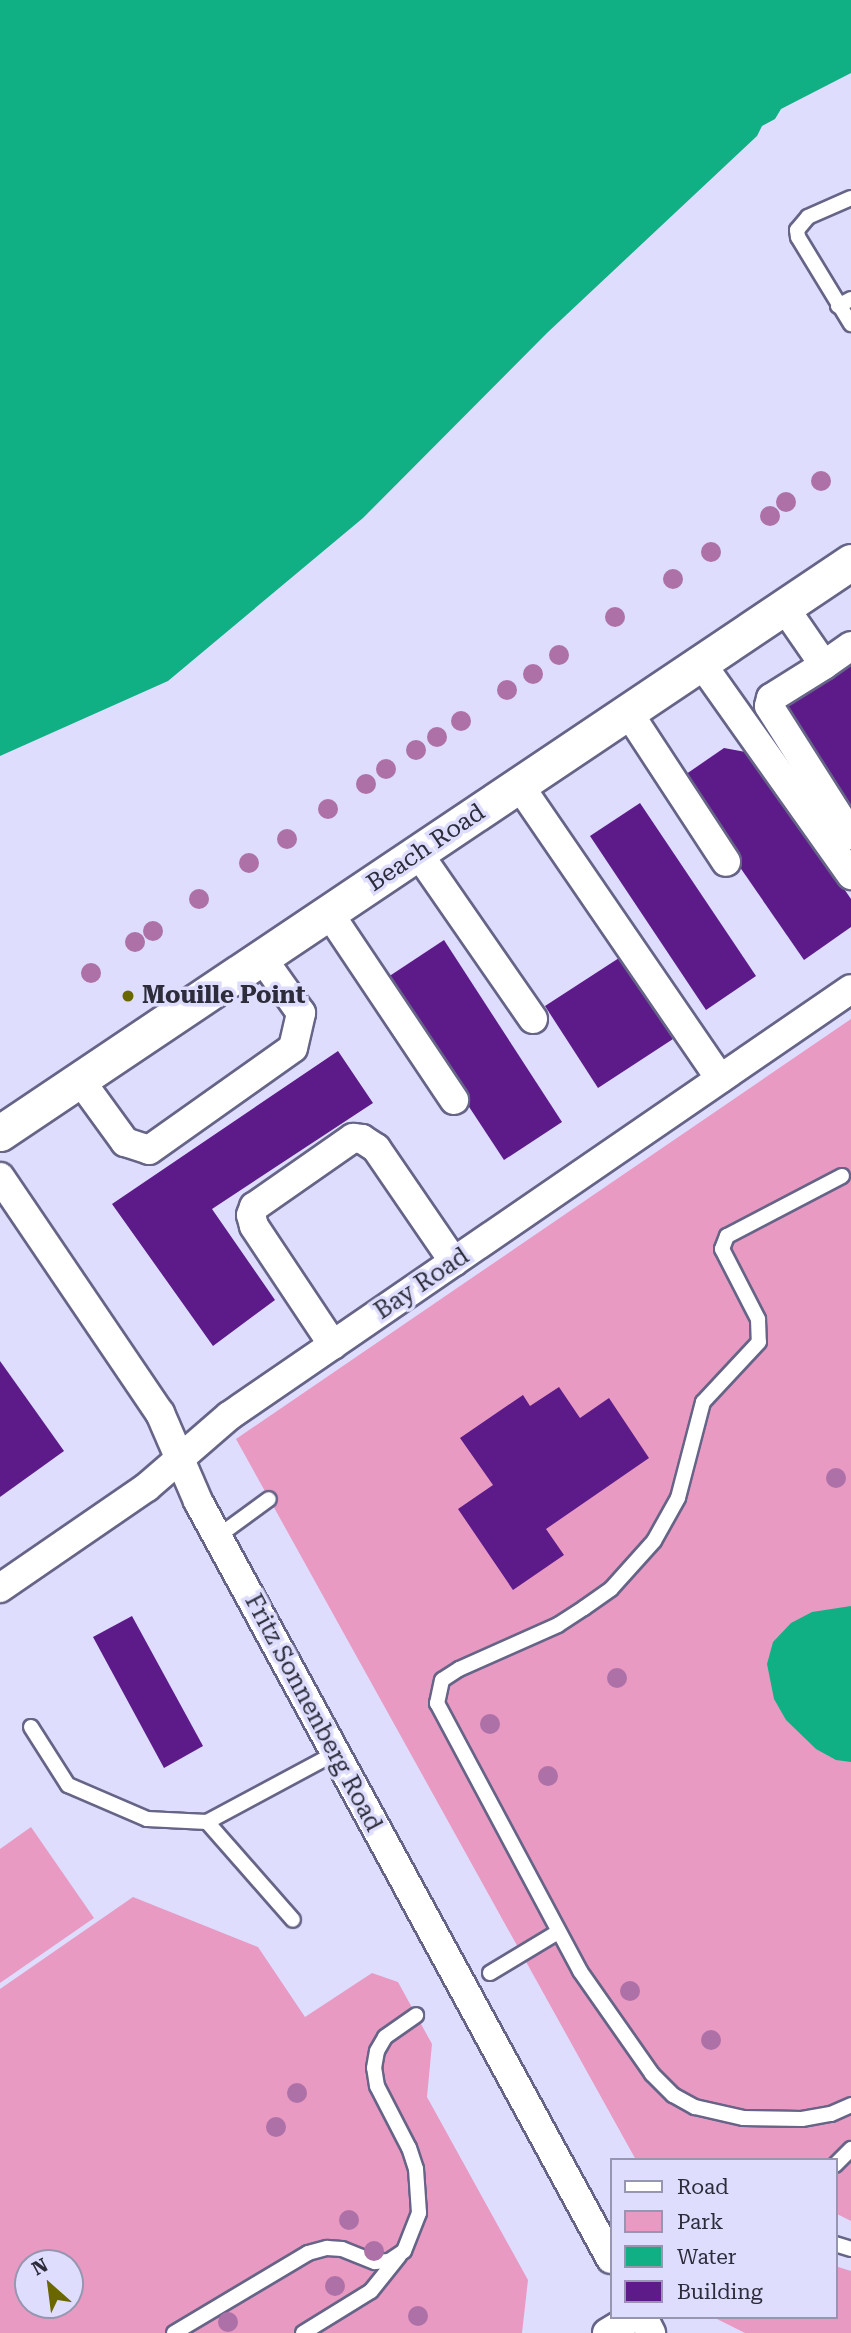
<!DOCTYPE html>
<style>
body{margin:0}
#map{position:relative;width:851px;height:2333px;overflow:hidden;background:#deddfe;font-family:"Roboto Serif",serif}
div>[style]{position:absolute}
.green>*{inset:0;background:#e89ac3}
.water>*{inset:0;background:#11b084}
.building>*{inset:0;background:#5c1b89}
.roads{filter:drop-shadow(2px 0 #666487) drop-shadow(-2px 0 #666487) drop-shadow(0 2px #666487) drop-shadow(0 -2px #666487)}
.service>*{height:14px;margin:-7px;padding:0 7px;transform-origin:7px;border-radius:7px;background:#fff}
.minor>*{height:28px;margin:-14px;padding:0 14px;transform-origin:14px;border-radius:14px;background:#fff}
.tertiary>*{height:35px;margin:-17.5px;padding:0 17.5px;transform-origin:17.5px;border-radius:17.5px;background:#fff}
.trees>*{width:20px;height:20px;margin:-10px;border-radius:50%;background:#ae71a7}
.dots>*{width:19px;height:19px;translate:-50% -50%;box-sizing:border-box;border:4px solid #deddfe;border-radius:50%}
span{translate:-50% -50%;white-space:nowrap;text-align:center;line-height:1.15;-webkit-text-stroke:7px #deddfe;paint-order:stroke}
.street-label{font-size:24px;color:#2c2c3b}
.poi-label{font-size:24px;color:#2c2c3b;font-weight:700}
.left{translate:0 -50%;text-align:left}
.legend{position:absolute;left:610px;top:2158px;width:228px;height:161px;box-sizing:border-box;background:#deddfe;border:2px solid #9796b0;margin:0;padding:9px 12px;list-style:none;font-size:21px;color:#2c2c3b}
.legend li{display:flex;align-items:center;gap:14px;height:35px}
.legend b{width:35px;border:2px solid #9796b0}
.north{position:absolute;left:14px;top:2249px;width:70px;height:70px;box-sizing:border-box;background:#deddfe;border:2px solid #9796b0;border-radius:50%;rotate:332deg;font-size:19px;font-weight:700;line-height:28px;text-align:center;color:#2c2c3b}
.north::after{content:'';display:block;margin:auto;width:24px;height:32px;background:#6b6700;clip-path:polygon(50% 0,100% 100%,50% 72%,0 100%)}
</style>
<div id="map">
<div class="green">
<i style="clip-path:polygon(851px 1019px,851px 2221px,835px 2213px,835px 2160px,636px 2160px,236px 1439px)"></i>
<i style="clip-path:polygon(31px 1827px,94px 1918px,0 1983px,0 1849px)"></i>
<i style="clip-path:polygon(evenodd,133px 1897px,258px 1947px,305px 2017px,372px 1973px,398px 1982px,432px 2044px,427px 2097px,528px 2280px,522px 2333px,0 2333px,0 1989px,133px 1897px,28px 2263px,70px 2263px,70px 2305px,28px 2305px,28px 2263px)"></i>
<i style="clip-path:polygon(835px 2266px,851px 2271px,851px 2333px,745px 2333px,713px 2317px,835px 2317px)"></i>
</div>
<div class="water">
<i style="clip-path:polygon(0 0,851px 0,851px 73px,781px 109px,775px 119px,762px 126px,757px 136px,547px 333px,363px 518px,168px 681px,0 756px)"></i>
<i style="clip-path:polygon(851px 1606px,851px 1762px,836px 1760px,816px 1749px,786px 1720px,774px 1699px,767px 1664px,773px 1642px,791px 1623px,812px 1612px)"></i>
</div>
<div class="building">
<i style="clip-path:polygon(851px 662px,851px 819px,777px 713px)"></i>
<i style="clip-path:polygon(724px 748px,751px 753px,851px 899px,851px 927px,804px 960px,679px 779px)"></i>
<i style="clip-path:polygon(640px 803px,756px 976px,706px 1010px,590px 836px)"></i>
<i style="clip-path:polygon(444px 940px,562px 1122px,504px 1160px,385px 979px)"></i>
<i style="clip-path:polygon(619px 958px,673px 1039px,598px 1088px,545px 1006px)"></i>
<i style="clip-path:polygon(338px 1051px,373px 1103px,212px 1209px,275px 1300px,213px 1346px,112px 1204px)"></i>
<i style="clip-path:polygon(0 1361px,64px 1451px,0 1497px)"></i>
<i style="clip-path:polygon(559px 1387px,580px 1418px,609px 1398px,649px 1458px,546px 1529px,564px 1555px,513px 1590px,458px 1509px,493px 1485px,460px 1438px,523px 1395px,530px 1406px)"></i>
<i style="clip-path:polygon(132px 1616px,203px 1746px,164px 1768px,93px 1637px)"></i>
</div>
<div class="roads">
<div class="service">
<i style="left:851px;top:198px;width:47px;rotate:156.2deg"></i>
<i style="left:808px;top:217px;width:17px;rotate:130deg"></i>
<i style="left:797px;top:230px;width:7px;rotate:82deg"></i>
<i style="left:798px;top:237px;width:102px;rotate:58.7deg"></i>
<i style="left:838px;top:306px;width:15px;rotate:-28deg"></i>
<i style="left:842px;top:1176px;width:130px;rotate:152.4deg"></i>
<i style="left:727px;top:1236px;width:14px;rotate:111deg"></i>
<i style="left:722px;top:1249px;width:79px;rotate:62.8deg"></i>
<i style="left:758px;top:1319px;width:23px;rotate:88deg"></i>
<i style="left:759px;top:1342px;width:82px;rotate:133deg"></i>
<i style="left:703px;top:1402px;width:99px;rotate:104.6deg"></i>
<i style="left:678px;top:1498px;width:49px;rotate:119.2deg"></i>
<i style="left:654px;top:1541px;width:64px;rotate:131.9deg"></i>
<i style="left:611px;top:1589px;width:33px;rotate:145deg"></i>
<i style="left:584px;top:1608px;width:31px;rotate:147deg"></i>
<i style="left:558px;top:1625px;width:108px;rotate:156deg"></i>
<i style="left:459px;top:1669px;width:20px;rotate:147deg"></i>
<i style="left:442px;top:1680px;width:24px;rotate:102deg"></i>
<i style="left:437px;top:1703px;width:304px;rotate:61.9deg"></i>
<i style="left:580px;top:1971px;width:126px;rotate:55deg"></i>
<i style="left:652px;top:2074px;width:30px;rotate:45deg"></i>
<i style="left:673px;top:2095px;width:25px;rotate:29deg"></i>
<i style="left:695px;top:2107px;width:49px;rotate:12.9deg"></i>
<i style="left:743px;top:2118px;width:59px;rotate:1deg"></i>
<i style="left:802px;top:2119px;width:29px;rotate:-10deg"></i>
<i style="left:831px;top:2114px;width:22px;rotate:-24deg"></i>
<i style="left:217px;top:1537px;width:64px;rotate:-36.2deg"></i>
<i style="left:31px;top:1727px;width:69px;rotate:57.5deg"></i>
<i style="left:68px;top:1785px;width:86px;rotate:23.3deg"></i>
<i style="left:147px;top:1819px;width:60px;rotate:2.9deg"></i>
<i style="left:207px;top:1822px;width:144px;rotate:-28.2deg"></i>
<i style="left:207px;top:1822px;width:130px;rotate:48.7deg"></i>
<i style="left:490px;top:1973px;width:79px;rotate:-31.1deg"></i>
<i style="left:835px;top:2165px;width:23px;rotate:-45deg"></i>
<i style="left:835px;top:2244px;width:17px;rotate:17deg"></i>
<i style="left:174px;top:2333px;width:156px;rotate:-30.8deg"></i>
<i style="left:308px;top:2253px;width:20px;rotate:-15deg"></i>
<i style="left:327px;top:2248px;width:15px;rotate:4deg"></i>
<i style="left:342px;top:2249px;width:35px;rotate:22deg"></i>
<i style="left:375px;top:2262px;width:14px;rotate:-4deg"></i>
<i style="left:389px;top:2261px;width:18px;rotate:-34deg"></i>
<i style="left:404px;top:2251px;width:41px;rotate:-68.5deg"></i>
<i style="left:419px;top:2213px;width:44px;rotate:-93.9deg"></i>
<i style="left:416px;top:2169px;width:22px;rotate:-108deg"></i>
<i style="left:409px;top:2148px;width:70px;rotate:-117.3deg"></i>
<i style="left:377px;top:2086px;width:18px;rotate:-99deg"></i>
<i style="left:374px;top:2068px;width:17px;rotate:-80deg"></i>
<i style="left:377px;top:2051px;width:16px;rotate:-60deg"></i>
<i style="left:385px;top:2037px;width:38px;rotate:-35deg"></i>
<i style="left:303px;top:2333px;width:80px;rotate:-31.7deg"></i>
<i style="left:371px;top:2291px;width:45px;rotate:-51.3deg"></i>
</div>
<div class="minor">
<i style="left:784px;top:607px;width:70px;rotate:55.4deg"></i>
<i style="left:824px;top:665px;width:62px;rotate:148.1deg"></i>
<i style="left:771px;top:698px;width:8px;rotate:104deg"></i>
<i style="left:769px;top:706px;width:153px;rotate:57.6deg"></i>
<i style="left:701px;top:663px;width:260px;rotate:54.7deg"></i>
<i style="left:824px;top:665px;width:33px;rotate:-35deg"></i>
<i style="left:628px;top:712px;width:179px;rotate:56.8deg"></i>
<i style="left:519px;top:785px;width:356px;rotate:55.6deg"></i>
<i style="left:418px;top:853px;width:202px;rotate:55.3deg"></i>
<i style="left:329px;top:913px;width:225px;rotate:56.2deg"></i>
<i style="left:80px;top:1080px;width:77px;rotate:54deg"></i>
<i style="left:125px;top:1142px;width:25px;rotate:18deg"></i>
<i style="left:149px;top:1150px;width:176px;rotate:-35.3deg"></i>
<i style="left:293px;top:1048px;width:36px;rotate:-77deg"></i>
<i style="left:301px;top:1013px;width:67px;rotate:-125.3deg"></i>
<i style="left:0;top:1177px;width:285px;rotate:55.9deg"></i>
<i style="left:160px;top:1413px;width:96px;rotate:66.6deg"></i>
<i style="left:198px;top:1501px;width:863px;rotate:61.42deg"></i>
<i style="left:333px;top:1345px;width:143px;rotate:-123.6deg"></i>
<i style="left:254px;top:1226px;width:11px;rotate:-105deg"></i>
<i style="left:251px;top:1215px;width:9px;rotate:-69deg"></i>
<i style="left:254px;top:1207px;width:121px;rotate:-34.9deg"></i>
<i style="left:353px;top:1138px;width:9px;rotate:6deg"></i>
<i style="left:362px;top:1139px;width:17px;rotate:33deg"></i>
<i style="left:376px;top:1148px;width:138px;rotate:55.6deg"></i>
<i style="left:0;top:1588px;width:178px;rotate:-34.5deg"></i>
<i style="left:147px;top:1487px;width:108px;rotate:-40.9deg"></i>
<i style="left:229px;top:1416px;width:754px;rotate:-34.47deg"></i>
<i style="left:643px;top:2317px;width:18px;rotate:63deg"></i>
<i style="left:607px;top:2333px;width:31px;rotate:-31deg"></i>
</div>
<div class="tertiary">
<i style="left:0;top:1133px;width:1025px;rotate:-33.86deg"></i>
</div>
</div>
<div class="trees">
<i style="left:821px;top:481px"></i>
<i style="left:786px;top:502px"></i>
<i style="left:770px;top:516px"></i>
<i style="left:711px;top:552px"></i>
<i style="left:673px;top:579px"></i>
<i style="left:615px;top:617px"></i>
<i style="left:559px;top:655px"></i>
<i style="left:533px;top:674px"></i>
<i style="left:507px;top:690px"></i>
<i style="left:461px;top:721px"></i>
<i style="left:437px;top:737px"></i>
<i style="left:416px;top:750px"></i>
<i style="left:386px;top:769px"></i>
<i style="left:366px;top:784px"></i>
<i style="left:328px;top:809px"></i>
<i style="left:287px;top:839px"></i>
<i style="left:249px;top:863px"></i>
<i style="left:199px;top:899px"></i>
<i style="left:153px;top:931px"></i>
<i style="left:135px;top:942px"></i>
<i style="left:91px;top:973px"></i>
<i style="left:836px;top:1478px"></i>
<i style="left:617px;top:1678px"></i>
<i style="left:490px;top:1724px"></i>
<i style="left:548px;top:1776px"></i>
<i style="left:630px;top:1991px"></i>
<i style="left:711px;top:2040px"></i>
<i style="left:297px;top:2093px"></i>
<i style="left:276px;top:2127px"></i>
<i style="left:349px;top:2220px"></i>
<i style="left:374px;top:2251px"></i>
<i style="left:335px;top:2286px"></i>
<i style="left:418px;top:2316px"></i>
<i style="left:228px;top:2322px"></i>
</div>
<div class="dots">
<i style="left:128px;top:996px;background:#6b6700"></i>
</div>
<div class="street-label">
<span style="left:426px;top:848px;rotate:-34deg">Beach Road</span>
<span style="left:422px;top:1284px;rotate:-34deg">Bay Road</span>
<span style="left:313px;top:1713px;rotate:62deg">Fritz Sonnenberg Road</span>
</div>
<div class="poi-label">
<span class="left" style="left:142px;top:996px">Mouille Point</span>
</div>
<ul class="legend">
<li><b style="height:9px;background:#fff"></b>Road</li>
<li><b style="height:19px;background:#e89ac3"></b>Park</li>
<li><b style="height:19px;background:#11b084"></b>Water</li>
<li><b style="height:19px;background:#5c1b89"></b>Building</li>
</ul>
<div class="north">N</div>
</div>
